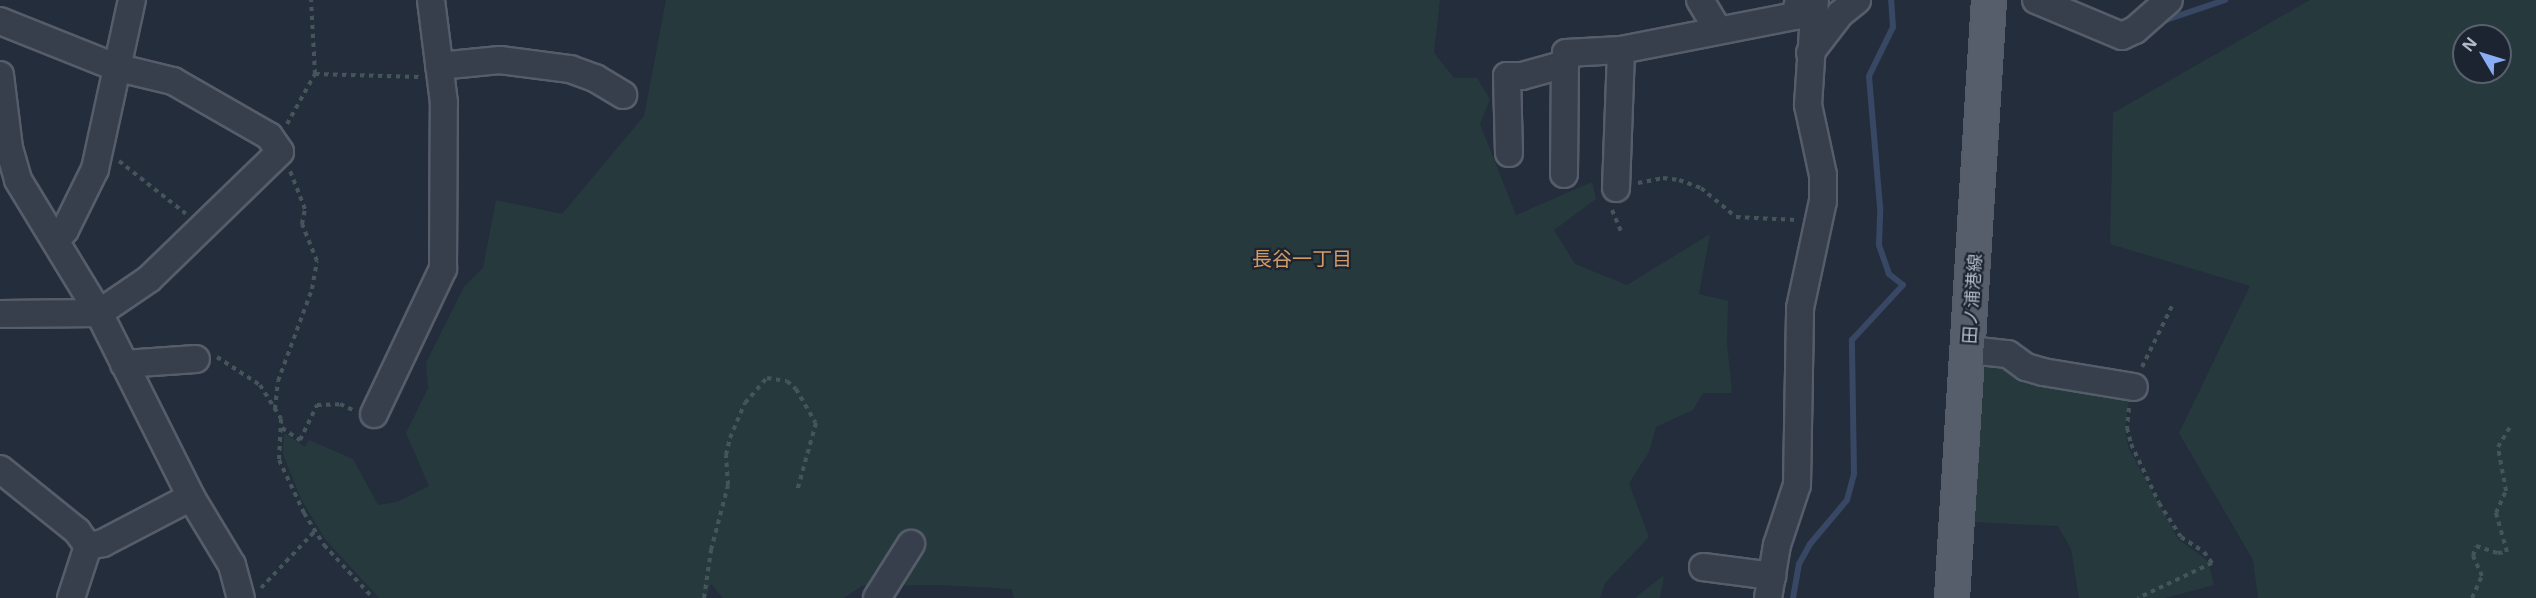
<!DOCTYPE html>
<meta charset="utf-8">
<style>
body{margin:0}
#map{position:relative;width:2536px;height:598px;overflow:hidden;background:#242d3c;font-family:"Open Sans","Noto Sans JP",sans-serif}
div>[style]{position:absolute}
.green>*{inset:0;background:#26393d}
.stream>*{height:6px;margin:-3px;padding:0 3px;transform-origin:3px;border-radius:3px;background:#384763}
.path>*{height:4px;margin-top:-2px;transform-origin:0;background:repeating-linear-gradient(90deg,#44565a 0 4.5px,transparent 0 9px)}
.roads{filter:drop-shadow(2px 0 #565d6a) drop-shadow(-2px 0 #565d6a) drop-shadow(0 2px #565d6a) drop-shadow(0 -2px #565d6a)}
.minor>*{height:26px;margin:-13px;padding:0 13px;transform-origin:13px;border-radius:13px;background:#383f4c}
.major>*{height:32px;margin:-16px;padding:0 16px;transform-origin:16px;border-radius:16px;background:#565e6c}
span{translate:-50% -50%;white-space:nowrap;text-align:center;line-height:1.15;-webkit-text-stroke:4.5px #1d2431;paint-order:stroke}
.street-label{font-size:18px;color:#b3bac8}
.neighbourhood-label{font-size:20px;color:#d29a64}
.north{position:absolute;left:2452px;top:24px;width:60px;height:60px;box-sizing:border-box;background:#1d2431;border:2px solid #59606d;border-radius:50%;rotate:308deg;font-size:16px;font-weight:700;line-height:24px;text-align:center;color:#b3bac8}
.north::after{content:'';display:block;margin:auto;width:21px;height:27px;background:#8aaef5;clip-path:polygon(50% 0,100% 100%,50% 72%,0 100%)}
</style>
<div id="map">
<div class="green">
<i style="clip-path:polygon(666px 0,1440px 0,1434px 53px,1454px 78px,1477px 78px,1490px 99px,1480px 124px,1516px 215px,1592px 182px,1596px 199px,1554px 230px,1575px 264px,1627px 285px,1710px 234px,1699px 294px,1728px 301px,1727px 343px,1732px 393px,1703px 393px,1693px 410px,1656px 427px,1649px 452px,1629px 483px,1649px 537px,1605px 583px,1600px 598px,1014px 598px,1012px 589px,938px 585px,862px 586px,844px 598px,723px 598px,711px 584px,706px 598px,379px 598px,325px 539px,301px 499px,283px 454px,284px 433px,305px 447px,309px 440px,353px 459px,378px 505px,397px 502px,429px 486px,406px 433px,428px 388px,426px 363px,464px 287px,483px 268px,496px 200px,562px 214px,644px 116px)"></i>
<i style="clip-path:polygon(evenodd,2310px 0,2536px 0,2536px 598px,2258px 598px,2253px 560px,2179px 433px,2250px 286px,2110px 244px,2113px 113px,2310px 0,2464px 36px,2500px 36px,2500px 72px,2464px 72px,2464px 36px)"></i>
<i style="clip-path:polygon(1983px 356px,2130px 391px,2125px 430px,2129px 449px,2178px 539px,2208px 561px,2214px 585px,2165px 598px,2079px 598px,2071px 549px,2058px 526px,1972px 522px)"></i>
<i style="clip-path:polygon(1664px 575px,1660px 598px,1635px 598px,1636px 597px)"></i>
</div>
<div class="stream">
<i style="left:2157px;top:23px;width:72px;rotate:-18.7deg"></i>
<i style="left:1793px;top:598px;width:35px;rotate:-80deg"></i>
<i style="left:1799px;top:564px;width:23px;rotate:-61deg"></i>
<i style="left:1810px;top:544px;width:57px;rotate:-49.9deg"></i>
<i style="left:1847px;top:500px;width:27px;rotate:-75deg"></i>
<i style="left:1854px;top:474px;width:134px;rotate:-90.9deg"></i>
<i style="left:1852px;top:340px;width:75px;rotate:-47.2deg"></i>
<i style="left:1903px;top:285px;width:18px;rotate:-142deg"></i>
<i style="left:1889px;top:274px;width:31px;rotate:-109deg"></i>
<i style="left:1879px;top:245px;width:38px;rotate:-88deg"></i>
<i style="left:1880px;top:207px;width:131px;rotate:-94.8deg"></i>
<i style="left:1869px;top:76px;width:55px;rotate:-63.9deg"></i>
<i style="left:1893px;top:27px;width:27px;rotate:-94deg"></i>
</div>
<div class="path">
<i style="left:315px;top:74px;width:104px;rotate:1.7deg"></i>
<i style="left:287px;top:124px;width:57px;rotate:-60.8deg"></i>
<i style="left:315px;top:74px;width:74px;rotate:-93.1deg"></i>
<i style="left:119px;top:161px;width:85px;rotate:38.3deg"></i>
<i style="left:1638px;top:183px;width:25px;rotate:-11deg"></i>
<i style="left:1663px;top:178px;width:16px;rotate:7deg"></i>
<i style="left:1679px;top:180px;width:23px;rotate:20deg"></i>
<i style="left:1701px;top:188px;width:45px;rotate:39.6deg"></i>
<i style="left:1736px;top:217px;width:61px;rotate:2.8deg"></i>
<i style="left:1612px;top:210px;width:23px;rotate:67deg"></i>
<i style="left:217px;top:357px;width:51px;rotate:33.1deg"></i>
<i style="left:260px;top:385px;width:40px;rotate:58deg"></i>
<i style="left:281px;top:419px;width:41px;rotate:92.8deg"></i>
<i style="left:279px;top:460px;width:59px;rotate:64.7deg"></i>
<i style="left:304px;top:513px;width:38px;rotate:58deg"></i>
<i style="left:324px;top:545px;width:72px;rotate:47.2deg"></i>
<i style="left:2142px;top:367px;width:70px;rotate:-63.8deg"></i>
<i style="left:2129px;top:408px;width:20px;rotate:96deg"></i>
<i style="left:2127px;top:428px;width:16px;rotate:76deg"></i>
<i style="left:2131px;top:444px;width:65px;rotate:64.6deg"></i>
<i style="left:2159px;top:503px;width:40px;rotate:57.1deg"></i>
<i style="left:2181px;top:537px;width:27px;rotate:33deg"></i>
<i style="left:2204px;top:552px;width:14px;rotate:54deg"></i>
<i style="left:2212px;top:563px;width:82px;rotate:154.7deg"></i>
<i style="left:275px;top:409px;width:28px;rotate:-84deg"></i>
<i style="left:278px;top:381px;width:98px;rotate:-69.7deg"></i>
<i style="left:312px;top:289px;width:28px;rotate:-80deg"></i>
<i style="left:317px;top:261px;width:40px;rotate:-112deg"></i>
<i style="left:302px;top:224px;width:15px;rotate:-79deg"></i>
<i style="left:305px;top:209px;width:41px;rotate:-111.5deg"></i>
<i style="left:282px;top:428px;width:22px;rotate:34deg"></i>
<i style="left:300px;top:440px;width:39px;rotate:-64deg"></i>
<i style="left:317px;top:405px;width:23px;rotate:-2deg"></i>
<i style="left:340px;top:404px;width:14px;rotate:25deg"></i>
<i style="left:261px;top:588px;width:77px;rotate:-46.6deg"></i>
<i style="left:704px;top:598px;width:49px;rotate:-81.7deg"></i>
<i style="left:711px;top:550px;width:67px;rotate:-75.3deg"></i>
<i style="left:728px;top:485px;width:30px;rotate:-94deg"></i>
<i style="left:726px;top:455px;width:17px;rotate:-77deg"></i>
<i style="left:730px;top:438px;width:38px;rotate:-67deg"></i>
<i style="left:745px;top:403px;width:33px;rotate:-49deg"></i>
<i style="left:767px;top:378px;width:20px;rotate:9deg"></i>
<i style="left:787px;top:381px;width:12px;rotate:42deg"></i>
<i style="left:796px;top:389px;width:39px;rotate:60deg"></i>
<i style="left:816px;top:423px;width:71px;rotate:105.6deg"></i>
<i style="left:2472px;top:598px;width:24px;rotate:-66deg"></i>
<i style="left:2482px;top:576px;width:22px;rotate:-114deg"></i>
<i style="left:2473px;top:556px;width:10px;rotate:-73deg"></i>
<i style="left:2476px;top:546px;width:23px;rotate:18deg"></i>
<i style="left:2498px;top:553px;width:9px;rotate:-6deg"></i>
<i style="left:2507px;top:552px;width:41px;rotate:-105.8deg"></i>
<i style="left:2496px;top:513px;width:24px;rotate:-66deg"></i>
<i style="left:2506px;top:491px;width:45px;rotate:-100.3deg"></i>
<i style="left:2498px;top:447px;width:26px;rotate:-59deg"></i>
</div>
<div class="roads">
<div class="minor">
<i style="left:1700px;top:0;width:35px;rotate:59deg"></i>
<i style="left:2036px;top:0;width:93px;rotate:22.7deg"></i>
<i style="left:2122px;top:36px;width:14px;rotate:-25deg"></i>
<i style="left:2135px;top:30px;width:45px;rotate:-41.4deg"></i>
<i style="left:0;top:21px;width:124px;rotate:21.8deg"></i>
<i style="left:115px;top:67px;width:60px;rotate:13.6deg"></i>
<i style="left:173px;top:81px;width:111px;rotate:29.8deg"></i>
<i style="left:269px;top:136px;width:19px;rotate:55deg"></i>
<i style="left:280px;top:152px;width:182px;rotate:135.9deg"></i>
<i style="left:149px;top:279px;width:60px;rotate:145.8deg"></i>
<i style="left:99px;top:313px;width:99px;rotate:179.4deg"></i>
<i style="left:1810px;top:53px;width:49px;rotate:-52.4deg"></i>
<i style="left:1840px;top:14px;width:22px;rotate:-39deg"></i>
<i style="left:439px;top:66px;width:61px;rotate:-5.6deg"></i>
<i style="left:500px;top:60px;width:71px;rotate:7.3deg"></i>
<i style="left:570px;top:69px;width:27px;rotate:20deg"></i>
<i style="left:595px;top:78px;width:33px;rotate:31deg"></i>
<i style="left:0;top:75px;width:74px;rotate:83deg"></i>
<i style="left:9px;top:148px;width:33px;rotate:74deg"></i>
<i style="left:18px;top:180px;width:156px;rotate:58.7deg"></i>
<i style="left:99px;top:313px;width:206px;rotate:63.4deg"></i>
<i style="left:191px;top:497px;width:79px;rotate:58.9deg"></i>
<i style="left:232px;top:565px;width:34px;rotate:75deg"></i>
<i style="left:1509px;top:153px;width:77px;rotate:-91.5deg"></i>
<i style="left:1507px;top:76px;width:15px"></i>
<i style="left:1522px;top:76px;width:45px;rotate:-15.6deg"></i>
<i style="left:1565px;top:64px;width:11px;rotate:-85deg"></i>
<i style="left:1566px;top:53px;width:55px;rotate:-3.1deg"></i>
<i style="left:1621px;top:50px;width:177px;rotate:-11.1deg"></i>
<i style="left:1795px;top:16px;width:16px;rotate:-76deg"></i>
<i style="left:1564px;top:174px;width:110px;rotate:-89.5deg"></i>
<i style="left:1616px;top:188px;width:138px;rotate:-87.9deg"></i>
<i style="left:56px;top:240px;width:13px;rotate:-48deg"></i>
<i style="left:65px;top:230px;width:68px;rotate:-63.8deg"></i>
<i style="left:95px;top:169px;width:173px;rotate:-77.7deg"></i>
<i style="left:1969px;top:350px;width:39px;rotate:6deg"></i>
<i style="left:2008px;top:354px;width:22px;rotate:36deg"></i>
<i style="left:2026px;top:367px;width:18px;rotate:16deg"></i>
<i style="left:2043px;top:372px;width:92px;rotate:9.4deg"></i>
<i style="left:124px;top:364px;width:72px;rotate:-4deg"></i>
<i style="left:374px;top:414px;width:161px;rotate:-64.6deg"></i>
<i style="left:443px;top:269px;width:166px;rotate:-89.7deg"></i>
<i style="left:444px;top:103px;width:104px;rotate:-97.2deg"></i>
<i style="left:0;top:469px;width:99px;rotate:38.8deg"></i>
<i style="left:77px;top:531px;width:19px;rotate:54deg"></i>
<i style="left:1703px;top:567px;width:70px;rotate:7.4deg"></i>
<i style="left:71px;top:598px;width:55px;rotate:-71.9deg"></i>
<i style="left:88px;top:546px;width:15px;rotate:-11deg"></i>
<i style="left:103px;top:543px;width:99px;rotate:-27.6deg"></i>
<i style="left:877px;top:598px;width:64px;rotate:-57.8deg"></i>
<i style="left:1768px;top:598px;width:54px;rotate:-80.4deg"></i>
<i style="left:1777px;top:545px;width:63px;rotate:-71.6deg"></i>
<i style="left:1797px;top:485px;width:177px;rotate:-89deg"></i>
<i style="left:1800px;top:308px;width:109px;rotate:-77.9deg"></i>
<i style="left:1823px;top:201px;width:26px;rotate:-90deg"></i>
<i style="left:1823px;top:175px;width:72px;rotate:-102.1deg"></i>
<i style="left:1808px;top:105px;width:105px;rotate:-86.2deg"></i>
</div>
<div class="major">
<i style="left:1952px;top:598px;width:599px;rotate:-86.46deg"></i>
</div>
</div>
<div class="street-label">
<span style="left:1972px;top:299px;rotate:-86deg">田ノ浦港線</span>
</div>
<div class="neighbourhood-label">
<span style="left:1302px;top:258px">長谷一丁目</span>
</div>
<div class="north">N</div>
</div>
